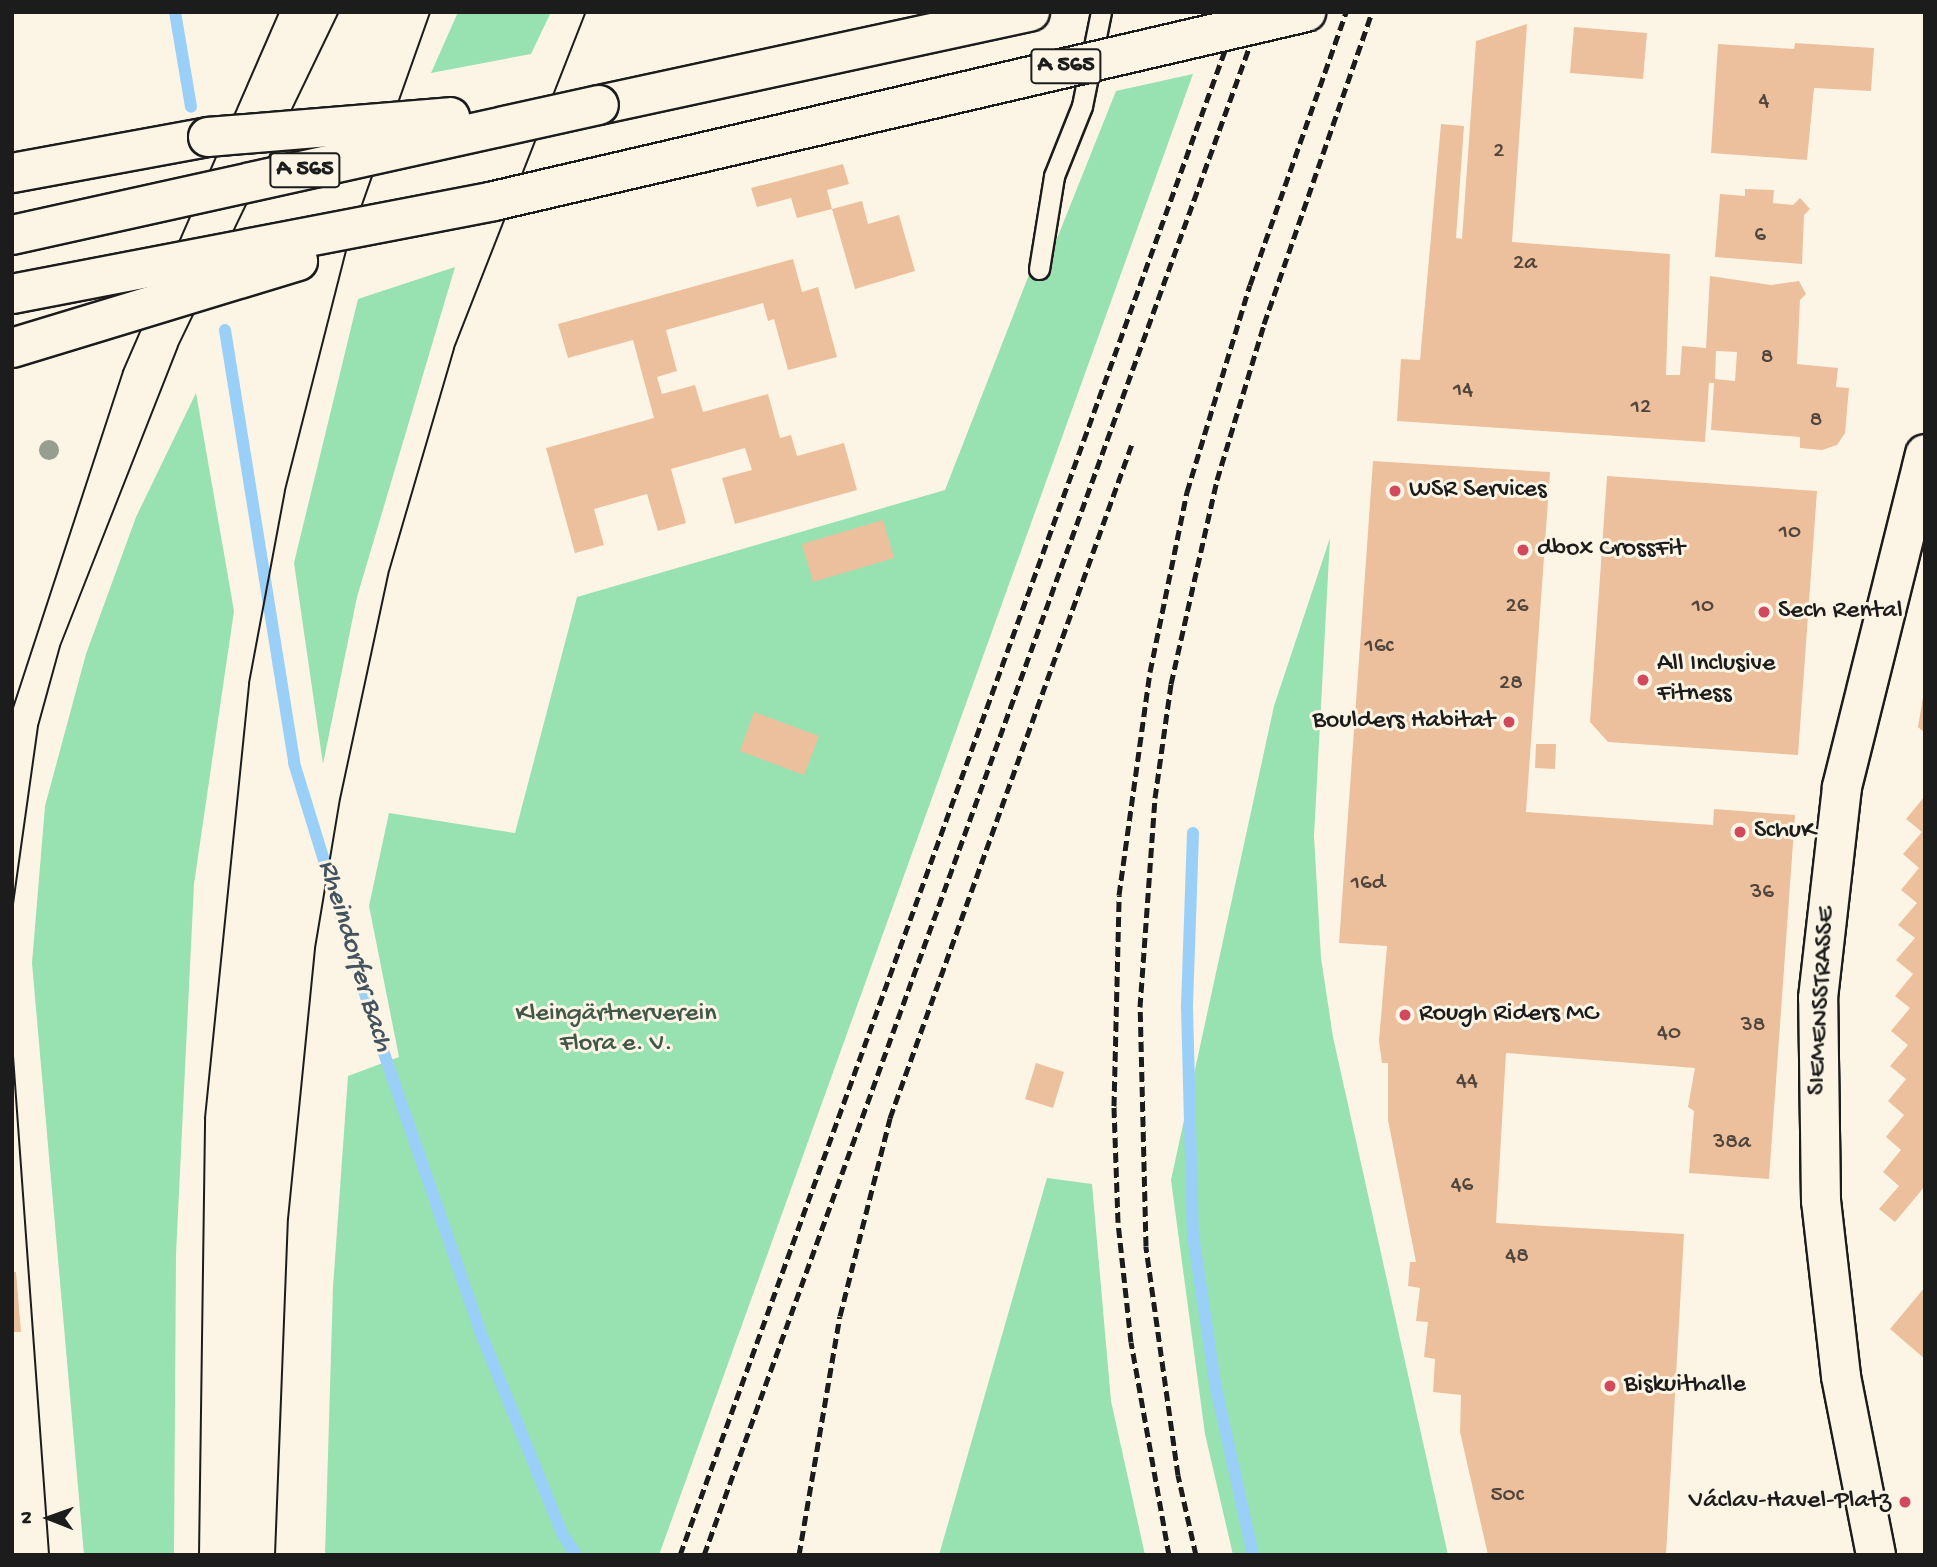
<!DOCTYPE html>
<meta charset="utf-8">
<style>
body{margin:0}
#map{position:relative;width:1937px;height:1567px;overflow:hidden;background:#fcf5e5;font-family:"Gochi Hand",sans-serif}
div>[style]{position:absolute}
.green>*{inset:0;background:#98e1b0}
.stream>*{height:12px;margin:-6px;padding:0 6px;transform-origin:6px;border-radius:6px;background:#9ad0f8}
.building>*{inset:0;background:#edc09d}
.roads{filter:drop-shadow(2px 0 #1c1c1c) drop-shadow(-2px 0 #1c1c1c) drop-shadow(0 2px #1c1c1c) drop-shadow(0 -2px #1c1c1c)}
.lane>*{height:19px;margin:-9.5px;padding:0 9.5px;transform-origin:9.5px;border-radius:9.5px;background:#fcf5e5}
.street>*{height:38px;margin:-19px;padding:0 19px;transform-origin:19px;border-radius:19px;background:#fcf5e5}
.highway>*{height:38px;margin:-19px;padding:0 19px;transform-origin:19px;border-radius:19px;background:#fcf5e5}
.tram>*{height:2px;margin:-1px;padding:0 1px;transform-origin:1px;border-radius:1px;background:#1c1c1c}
.rail>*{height:5px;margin-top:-2.5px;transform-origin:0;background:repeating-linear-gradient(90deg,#1c1c1c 0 10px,transparent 0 15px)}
.bridges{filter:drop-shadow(2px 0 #1c1c1c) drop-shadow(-2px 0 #1c1c1c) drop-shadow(0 2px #1c1c1c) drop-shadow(0 -2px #1c1c1c)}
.highway-bridge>*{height:38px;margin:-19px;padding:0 19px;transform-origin:19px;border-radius:19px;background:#fcf5e5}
.trees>*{width:20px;height:20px;margin:-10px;border-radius:50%;background:#959e8f}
.dots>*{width:19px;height:19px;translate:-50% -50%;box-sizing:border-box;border:4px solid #fcf5e5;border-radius:50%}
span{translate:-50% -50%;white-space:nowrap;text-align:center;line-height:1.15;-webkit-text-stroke:6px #fcf5e5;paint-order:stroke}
.number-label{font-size:23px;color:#50453c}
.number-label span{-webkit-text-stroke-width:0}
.shield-label span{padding:2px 5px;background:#fcf5e5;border:2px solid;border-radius:5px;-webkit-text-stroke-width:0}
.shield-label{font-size:24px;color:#1c1c1c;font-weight:700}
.poi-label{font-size:26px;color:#1c1c1c}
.left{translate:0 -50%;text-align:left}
.right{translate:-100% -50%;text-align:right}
.street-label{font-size:26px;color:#1c1c1c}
.park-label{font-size:26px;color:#415748}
.water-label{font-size:28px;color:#42525e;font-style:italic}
.frame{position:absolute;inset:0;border:14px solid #1c1c1c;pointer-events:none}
.north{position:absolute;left:14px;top:1483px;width:70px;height:70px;-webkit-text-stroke:5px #fcf5e5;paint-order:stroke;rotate:271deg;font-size:19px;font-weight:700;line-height:28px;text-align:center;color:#1c1c1c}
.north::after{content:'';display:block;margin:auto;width:24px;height:32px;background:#1c1c1c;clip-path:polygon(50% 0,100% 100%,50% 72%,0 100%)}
</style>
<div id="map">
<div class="green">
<i style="clip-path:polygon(458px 12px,551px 12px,531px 54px,431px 73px)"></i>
<i style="clip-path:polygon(1193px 74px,659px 1555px,325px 1555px,333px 1287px,348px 1076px,399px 1057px,369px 906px,389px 813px,515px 833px,577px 597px,945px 490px,1032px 267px,1044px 271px,1116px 91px)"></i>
<i style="clip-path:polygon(455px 267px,357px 597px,323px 764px,294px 563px,358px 299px)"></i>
<i style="clip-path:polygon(196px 393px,234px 611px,194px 884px,176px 1254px,174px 1555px,84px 1555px,32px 963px,45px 806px,86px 654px,136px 517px)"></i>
<i style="clip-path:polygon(1330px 538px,1314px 836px,1321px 958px,1333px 1037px,1448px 1555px,1233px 1555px,1205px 1434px,1171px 1180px,1274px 706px)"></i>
<i style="clip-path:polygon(1047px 1178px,1092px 1184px,1111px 1401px,1145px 1555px,939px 1555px)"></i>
</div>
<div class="stream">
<i style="left:175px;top:12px;width:96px;rotate:80.4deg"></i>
<i style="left:225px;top:330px;width:438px;rotate:80.9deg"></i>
<i style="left:294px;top:763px;width:282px;rotate:72.9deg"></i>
<i style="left:377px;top:1033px;width:321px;rotate:70.9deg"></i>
<i style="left:482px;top:1336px;width:215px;rotate:67.9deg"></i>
<i style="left:563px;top:1535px;width:24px;rotate:57deg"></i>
<i style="left:1193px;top:833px;width:175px;rotate:92deg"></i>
<i style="left:1187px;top:1008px;width:227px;rotate:88.5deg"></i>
<i style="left:1193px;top:1235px;width:155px;rotate:81.5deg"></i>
<i style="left:1216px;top:1388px;width:171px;rotate:77.5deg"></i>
</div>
<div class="building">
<i style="clip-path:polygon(evenodd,1527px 24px,1512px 242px,1670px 254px,1666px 375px,1680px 375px,1682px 346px,1706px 348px,1710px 276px,1771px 285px,1799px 281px,1806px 294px,1800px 300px,1797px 364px,1838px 368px,1836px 387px,1849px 388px,1845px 433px,1837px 445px,1822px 450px,1800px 448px,1800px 437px,1711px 430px,1714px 383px,1709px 383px,1705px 442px,1397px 421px,1401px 359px,1420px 360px,1441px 124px,1464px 126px,1456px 238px,1462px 239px,1476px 41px,1527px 24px,1716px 351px,1737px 352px,1735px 381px,1715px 379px,1716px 351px)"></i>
<i style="clip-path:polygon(1574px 27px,1647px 33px,1643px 79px,1570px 73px)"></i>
<i style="clip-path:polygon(1795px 43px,1874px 48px,1871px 91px,1814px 88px,1807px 160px,1711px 153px,1718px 44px,1794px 49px)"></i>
<i style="clip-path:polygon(843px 164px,849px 184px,827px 190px,832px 209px,862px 201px,868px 224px,899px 215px,915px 271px,855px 289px,832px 209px,797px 218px,791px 198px,757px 207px,751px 188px)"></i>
<i style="clip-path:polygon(1745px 189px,1774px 190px,1773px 203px,1793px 205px,1800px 198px,1810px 209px,1804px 215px,1802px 264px,1715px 257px,1720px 194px,1745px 196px)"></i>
<i style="clip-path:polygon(793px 259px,802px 292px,818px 287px,837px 357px,788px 370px,774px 319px,768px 321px,763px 303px,666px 330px,677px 371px,657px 377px,662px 394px,695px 385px,703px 412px,768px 394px,780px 438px,791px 435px,797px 456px,844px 443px,857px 490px,735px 524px,722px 478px,752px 470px,745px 448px,671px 469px,686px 523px,658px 531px,647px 494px,594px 509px,604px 545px,575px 553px,546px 448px,654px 418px,633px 340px,568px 358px,558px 324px)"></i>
<i style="clip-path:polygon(1373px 461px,1550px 472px,1526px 812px,1713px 825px,1714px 809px,1795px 815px,1769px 1179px,1689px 1173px,1694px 1111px,1688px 1107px,1695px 1068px,1506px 1053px,1496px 1223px,1684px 1234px,1666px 1555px,1488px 1555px,1460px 1432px,1461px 1395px,1433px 1392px,1435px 1359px,1424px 1357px,1428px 1322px,1416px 1321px,1420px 1288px,1408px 1286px,1410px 1262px,1416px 1262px,1388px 1120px,1388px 1063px,1382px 1063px,1379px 1041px,1387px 946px,1339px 943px)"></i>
<i style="clip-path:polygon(1607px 476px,1817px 491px,1798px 755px,1608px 742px,1590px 722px)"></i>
<i style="clip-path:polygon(883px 520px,894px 558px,813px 582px,802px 544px)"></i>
<i style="clip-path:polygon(1923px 697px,1925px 697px,1925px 733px,1918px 727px)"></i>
<i style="clip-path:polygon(754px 712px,819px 736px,804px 775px,740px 751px)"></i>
<i style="clip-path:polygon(1536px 744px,1556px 744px,1555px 769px,1535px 768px)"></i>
<i style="clip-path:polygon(1925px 796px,1925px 1186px,1895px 1222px,1879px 1209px,1899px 1186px,1883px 1172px,1901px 1150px,1886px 1137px,1904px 1115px,1888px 1101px,1906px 1079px,1890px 1066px,1908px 1045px,1891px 1031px,1910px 1008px,1895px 996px,1913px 974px,1896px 960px,1915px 938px,1898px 925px,1917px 903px,1901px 890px,1919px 868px,1903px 854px,1922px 832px,1906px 819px)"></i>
<i style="clip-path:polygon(1036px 1063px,1064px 1072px,1053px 1108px,1025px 1099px)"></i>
<i style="clip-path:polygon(12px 1272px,16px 1272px,21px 1332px,12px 1332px)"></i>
<i style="clip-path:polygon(1925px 1287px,1925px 1359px,1890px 1329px)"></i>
</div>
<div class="roads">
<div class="lane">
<i style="left:1039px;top:269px;width:94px;rotate:-80.8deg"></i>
<i style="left:1054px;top:176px;width:75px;rotate:-68.2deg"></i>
<i style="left:1082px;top:106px;width:96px;rotate:-78.6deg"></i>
</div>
<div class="street">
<i style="left:1876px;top:1555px;width:182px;rotate:-101.1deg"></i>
<i style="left:1841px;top:1376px;width:176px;rotate:-96.5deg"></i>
<i style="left:1821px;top:1201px;width:203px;rotate:-90.8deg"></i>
<i style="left:1818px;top:998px;width:212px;rotate:-83.5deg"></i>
<i style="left:1842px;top:787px;width:343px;rotate:-76deg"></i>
</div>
<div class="highway">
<i style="left:599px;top:105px;width:441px;rotate:-12.2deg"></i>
<i style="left:12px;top:173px;width:199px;rotate:-10.4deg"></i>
</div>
</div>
<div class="tram">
<i style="left:12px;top:711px;width:358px;rotate:-71.9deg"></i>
<i style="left:123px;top:371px;width:391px;rotate:-66.5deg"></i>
<i style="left:12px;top:911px;width:187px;rotate:-82deg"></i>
<i style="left:38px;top:726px;width:83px;rotate:-74.6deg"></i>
<i style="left:60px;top:646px;width:322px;rotate:-68.5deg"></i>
<i style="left:178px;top:346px;width:371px;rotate:-64.3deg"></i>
<i style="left:12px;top:1042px;width:514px;rotate:85.87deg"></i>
<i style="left:199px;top:1555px;width:437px;rotate:-89.2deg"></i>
<i style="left:205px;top:1118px;width:437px;rotate:-84.2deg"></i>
<i style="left:249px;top:683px;width:196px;rotate:-79.4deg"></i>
<i style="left:285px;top:490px;width:251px;rotate:-75.7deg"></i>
<i style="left:347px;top:247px;width:249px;rotate:-70.5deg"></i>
<i style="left:275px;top:1555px;width:336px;rotate:-87.8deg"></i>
<i style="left:288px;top:1219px;width:272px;rotate:-84.3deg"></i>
<i style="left:315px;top:948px;width:151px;rotate:-80.5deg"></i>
<i style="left:340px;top:799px;width:233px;rotate:-77.9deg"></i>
<i style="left:389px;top:571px;width:232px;rotate:-73.7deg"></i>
<i style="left:454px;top:348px;width:361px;rotate:-68.6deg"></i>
</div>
<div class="rail">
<i style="left:680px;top:1555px;width:1641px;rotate:-70.09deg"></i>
<i style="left:704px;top:1555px;width:1641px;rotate:-70.12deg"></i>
<i style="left:799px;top:1555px;width:242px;rotate:-80.3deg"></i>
<i style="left:840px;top:1316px;width:204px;rotate:-75.8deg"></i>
<i style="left:890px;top:1118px;width:719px;rotate:-70.26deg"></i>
<i style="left:1169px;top:1555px;width:216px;rotate:-100.1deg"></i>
<i style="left:1131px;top:1342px;width:121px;rotate:-96.2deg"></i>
<i style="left:1118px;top:1222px;width:116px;rotate:-92deg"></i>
<i style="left:1114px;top:1106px;width:211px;rotate:-88.6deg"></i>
<i style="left:1119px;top:895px;width:225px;rotate:-82.1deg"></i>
<i style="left:1150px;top:672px;width:184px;rotate:-78.4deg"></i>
<i style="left:1187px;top:492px;width:216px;rotate:-73.1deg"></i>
<i style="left:1250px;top:285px;width:289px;rotate:-70.6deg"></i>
<i style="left:1196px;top:1555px;width:82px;rotate:-102.7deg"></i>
<i style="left:1178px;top:1475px;width:231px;rotate:-98deg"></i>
<i style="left:1146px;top:1246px;width:239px;rotate:-91.4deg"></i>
<i style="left:1140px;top:1007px;width:210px;rotate:-85.9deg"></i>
<i style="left:1155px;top:798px;width:115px;rotate:-82deg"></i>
<i style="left:1171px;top:684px;width:209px;rotate:-77.3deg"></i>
<i style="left:1217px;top:480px;width:163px;rotate:-73.2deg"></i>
<i style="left:1264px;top:324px;width:330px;rotate:-70.9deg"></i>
</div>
<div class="bridges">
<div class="highway-bridge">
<i style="left:208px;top:137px;width:243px;rotate:-4.7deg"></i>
<i style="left:12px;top:235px;width:601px;rotate:-12.49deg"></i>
<i style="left:12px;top:294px;width:491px;rotate:-10.9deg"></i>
<i style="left:494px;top:201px;width:834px;rotate:-13.1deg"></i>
<i style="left:12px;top:348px;width:299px;rotate:-16.9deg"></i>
</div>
</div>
<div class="trees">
<i style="left:49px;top:450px"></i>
</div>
<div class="dots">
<i style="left:1395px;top:491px;background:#d1495b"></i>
<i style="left:1523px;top:550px;background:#d1495b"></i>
<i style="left:1764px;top:612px;background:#d1495b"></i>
<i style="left:1643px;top:680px;background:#d1495b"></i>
<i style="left:1509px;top:722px;background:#d1495b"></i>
<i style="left:1740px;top:832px;background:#d1495b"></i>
<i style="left:1405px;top:1015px;background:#d1495b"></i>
<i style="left:1610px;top:1386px;background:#d1495b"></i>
<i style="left:1905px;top:1502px;background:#d1495b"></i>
</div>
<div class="number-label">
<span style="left:1764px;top:102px">4</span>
<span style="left:1499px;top:152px">2</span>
<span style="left:1760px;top:236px">6</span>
<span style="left:1525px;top:264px">2a</span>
<span style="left:1767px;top:358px">8</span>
<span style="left:1463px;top:391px">14</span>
<span style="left:1641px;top:408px">12</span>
<span style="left:1816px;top:421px">8</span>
<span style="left:1790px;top:533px">10</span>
<span style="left:1517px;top:607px">26</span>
<span style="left:1703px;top:607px">10</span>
<span style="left:1379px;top:647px">16c</span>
<span style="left:1511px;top:684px">28</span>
<span style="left:1368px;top:884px">16d</span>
<span style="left:1762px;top:893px">36</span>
<span style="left:1753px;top:1026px">38</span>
<span style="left:1669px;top:1034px">40</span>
<span style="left:1467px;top:1082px">44</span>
<span style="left:1732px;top:1143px">38a</span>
<span style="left:1462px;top:1186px">46</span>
<span style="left:1517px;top:1257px">48</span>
<span style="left:1507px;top:1496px">50c</span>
</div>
<div class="shield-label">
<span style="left:1066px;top:66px">A 565</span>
<span style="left:305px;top:170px">A 565</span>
</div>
<div class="poi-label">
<span class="left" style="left:1409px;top:491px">WSR Services</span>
<span class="left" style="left:1537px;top:550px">dbox CrossFit</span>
<span class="left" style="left:1778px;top:612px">Sech Rental</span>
<span class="left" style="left:1657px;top:680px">All Inclusive<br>Fitness</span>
<span class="right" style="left:1495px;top:722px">Boulders Habitat</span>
<span class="left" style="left:1754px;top:832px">SchuK</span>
<span class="left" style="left:1419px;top:1015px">Rough Riders MC</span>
<span class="left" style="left:1624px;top:1386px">Biskuithalle</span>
<span class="right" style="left:1891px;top:1502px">Václav-Havel-Platz</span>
</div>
<div class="street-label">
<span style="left:1823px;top:1001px;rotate:-87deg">SIEMENSSTRASSE</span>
</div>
<div class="park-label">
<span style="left:616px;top:1030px">Kleingärtnerverein<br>Flora e. V.</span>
</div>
<div class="water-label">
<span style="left:354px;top:956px;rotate:73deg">Rheindorfer Bach</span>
</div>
<div class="frame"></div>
<div class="north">N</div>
</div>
